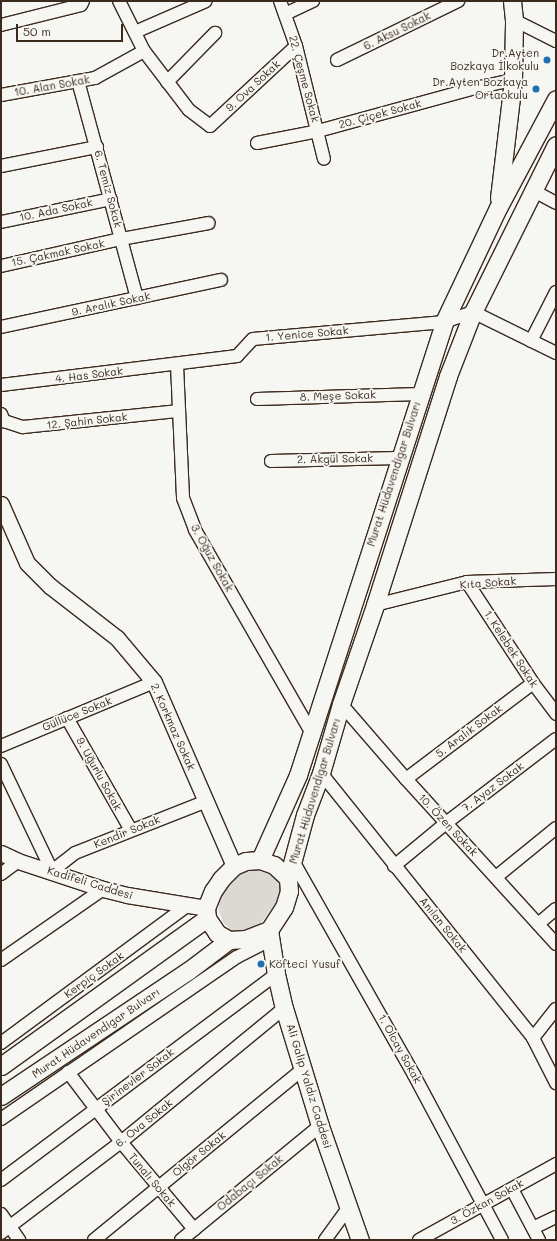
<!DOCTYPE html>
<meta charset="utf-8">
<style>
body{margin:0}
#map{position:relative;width:557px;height:1241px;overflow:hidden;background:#f6f6f2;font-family:Mali,sans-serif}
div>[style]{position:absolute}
.green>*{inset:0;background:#dad9d3}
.roads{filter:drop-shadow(1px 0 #3b2a1e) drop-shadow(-1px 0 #3b2a1e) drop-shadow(0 1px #3b2a1e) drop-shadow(0 -1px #3b2a1e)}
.minor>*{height:12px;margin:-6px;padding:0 6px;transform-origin:6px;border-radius:6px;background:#f6f6f2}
.tertiary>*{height:15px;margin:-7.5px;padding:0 7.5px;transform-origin:7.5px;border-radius:7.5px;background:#f6f6f2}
.secondary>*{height:17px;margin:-8.5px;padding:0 8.5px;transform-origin:8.5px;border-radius:8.5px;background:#f6f6f2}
.dots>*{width:11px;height:11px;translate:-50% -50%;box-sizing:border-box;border:2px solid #f6f6f2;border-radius:50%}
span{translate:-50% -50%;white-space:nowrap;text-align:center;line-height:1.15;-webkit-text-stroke:3.5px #f6f6f2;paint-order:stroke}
.street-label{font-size:11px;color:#3b2a1e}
.poi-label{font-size:11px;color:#3b2a1e}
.right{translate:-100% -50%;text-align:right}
.left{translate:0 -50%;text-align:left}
.frame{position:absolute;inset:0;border:2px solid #3b2a1e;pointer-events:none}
.scale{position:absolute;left:16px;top:24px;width:107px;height:18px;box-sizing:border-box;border:2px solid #3b2a1e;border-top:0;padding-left:5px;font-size:12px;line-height:14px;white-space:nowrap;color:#3b2a1e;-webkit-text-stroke:3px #f6f6f2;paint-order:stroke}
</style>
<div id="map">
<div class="green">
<i style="clip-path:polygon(255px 870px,269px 874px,277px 879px,280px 889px,277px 901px,261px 923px,251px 929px,240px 932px,231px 931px,223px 922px,219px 911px,219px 900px,221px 891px,230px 879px,241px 873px)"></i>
</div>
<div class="roads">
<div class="minor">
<i style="left:119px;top:1px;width:56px;rotate:63.4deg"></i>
<i style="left:144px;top:51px;width:74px;rotate:52.7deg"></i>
<i style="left:189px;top:110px;width:26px;rotate:37deg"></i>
<i style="left:210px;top:126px;width:117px;rotate:-42.9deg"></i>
<i style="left:280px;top:1px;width:48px;rotate:70.4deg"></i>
<i style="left:296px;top:46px;width:116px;rotate:76.1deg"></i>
<i style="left:285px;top:14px;width:31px;rotate:-25deg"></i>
<i style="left:514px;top:20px;width:47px;rotate:26.6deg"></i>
<i style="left:1px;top:25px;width:82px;rotate:-14deg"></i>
<i style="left:81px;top:5px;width:4px;rotate:-63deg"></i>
<i style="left:135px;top:32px;width:77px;rotate:-23.6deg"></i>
<i style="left:337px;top:60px;width:135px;rotate:-26deg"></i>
<i style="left:78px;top:81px;width:225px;rotate:74.8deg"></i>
<i style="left:167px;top:82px;width:69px;rotate:-45.6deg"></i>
<i style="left:1px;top:95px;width:96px;rotate:-10.3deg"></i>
<i style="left:95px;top:78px;width:56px;rotate:-28.9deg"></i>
<i style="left:257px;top:143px;width:62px;rotate:-11.1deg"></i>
<i style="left:318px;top:131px;width:163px;rotate:-15.3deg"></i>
<i style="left:475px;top:88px;width:39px;rotate:-12deg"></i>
<i style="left:1px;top:166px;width:98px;rotate:-11.2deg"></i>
<i style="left:532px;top:190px;width:27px;rotate:28deg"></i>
<i style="left:1px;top:222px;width:112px;rotate:-11.8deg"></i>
<i style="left:1px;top:266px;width:123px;rotate:-12.7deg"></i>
<i style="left:121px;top:239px;width:89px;rotate:-10.3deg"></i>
<i style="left:1px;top:327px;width:225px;rotate:-12.1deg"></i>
<i style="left:531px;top:341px;width:55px;rotate:-63deg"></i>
<i style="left:177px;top:365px;width:133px;rotate:87.4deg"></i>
<i style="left:183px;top:498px;width:34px;rotate:69deg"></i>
<i style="left:195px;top:530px;width:233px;rotate:60.1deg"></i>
<i style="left:1px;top:385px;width:238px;rotate:-7deg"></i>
<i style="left:237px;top:356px;width:23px;rotate:-47deg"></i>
<i style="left:253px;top:339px;width:192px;rotate:-5.1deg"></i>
<i style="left:444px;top:322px;width:31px;rotate:-19deg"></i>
<i style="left:473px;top:312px;width:93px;rotate:26.3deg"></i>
<i style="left:257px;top:399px;width:163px;rotate:-1.8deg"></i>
<i style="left:1px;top:414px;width:8px;rotate:67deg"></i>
<i style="left:4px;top:421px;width:20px;rotate:18deg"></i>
<i style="left:23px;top:427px;width:157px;rotate:-5.9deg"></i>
<i style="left:271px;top:461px;width:128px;rotate:-1.3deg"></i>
<i style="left:467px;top:582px;width:121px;rotate:56.8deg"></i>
<i style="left:533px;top:683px;width:39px;rotate:53deg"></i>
<i style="left:375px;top:605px;width:95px;rotate:-14deg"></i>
<i style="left:467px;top:582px;width:89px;rotate:-1.9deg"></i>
<i style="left:341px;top:704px;width:99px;rotate:49.1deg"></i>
<i style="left:406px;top:779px;width:223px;rotate:47.7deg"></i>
<i style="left:67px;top:718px;width:129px;rotate:60.3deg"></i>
<i style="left:1px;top:746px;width:166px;rotate:-22.7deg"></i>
<i style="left:1px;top:764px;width:119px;rotate:64.5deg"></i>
<i style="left:52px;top:871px;width:29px;rotate:-38deg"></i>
<i style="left:75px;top:853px;width:142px;rotate:-21.5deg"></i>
<i style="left:321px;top:773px;width:339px;rotate:51.3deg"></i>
<i style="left:533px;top:1038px;width:51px;rotate:62.9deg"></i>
<i style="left:406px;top:779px;width:159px;rotate:-37.1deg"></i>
<i style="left:293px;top:861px;width:246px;rotate:60.5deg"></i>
<i style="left:414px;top:1075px;width:187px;rotate:61.9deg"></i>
<i style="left:394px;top:866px;width:67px;rotate:-39.6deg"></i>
<i style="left:446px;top:823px;width:138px;rotate:-37.4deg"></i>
<i style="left:1px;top:874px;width:21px;rotate:-37deg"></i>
<i style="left:496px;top:877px;width:77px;rotate:-39.2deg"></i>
<i style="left:538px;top:924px;width:23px;rotate:-40deg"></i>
<i style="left:1px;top:960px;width:124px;rotate:-34.8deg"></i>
<i style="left:533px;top:1038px;width:37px;rotate:-52deg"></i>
<i style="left:1px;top:1043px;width:231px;rotate:-36.4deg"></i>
<i style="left:68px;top:1072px;width:88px;rotate:52.9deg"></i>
<i style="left:121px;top:1142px;width:114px;rotate:50deg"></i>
<i style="left:1px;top:1119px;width:286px;rotate:-34.5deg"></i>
<i style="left:237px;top:957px;width:38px;rotate:-27deg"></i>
<i style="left:1px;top:1180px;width:344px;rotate:-36.8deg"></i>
<i style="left:512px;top:1189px;width:58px;rotate:62.1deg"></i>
<i style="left:1px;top:1214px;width:32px;rotate:55deg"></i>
<i style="left:533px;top:1228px;width:25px;rotate:-26deg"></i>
<i style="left:1px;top:1233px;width:151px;rotate:-37.2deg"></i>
<i style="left:121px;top:1142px;width:211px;rotate:-39.4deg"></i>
<i style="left:94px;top:1240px;width:271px;rotate:-39.3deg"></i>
<i style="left:181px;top:1240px;width:180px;rotate:-39.4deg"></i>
<i style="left:325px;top:1240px;width:41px;rotate:-54deg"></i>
<i style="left:419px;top:1240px;width:157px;rotate:-29deg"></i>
</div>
<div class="tertiary">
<i style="left:1px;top:504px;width:64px;rotate:66.2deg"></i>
<i style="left:27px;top:563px;width:33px;rotate:45deg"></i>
<i style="left:50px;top:586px;width:85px;rotate:37.8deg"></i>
<i style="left:117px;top:638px;width:57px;rotate:49.9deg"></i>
<i style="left:154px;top:682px;width:201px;rotate:66.5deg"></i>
<i style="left:1px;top:853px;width:19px;rotate:25deg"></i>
<i style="left:18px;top:861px;width:89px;rotate:18.2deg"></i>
<i style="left:103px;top:889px;width:25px;rotate:14deg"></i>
<i style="left:127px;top:895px;width:80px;rotate:9.3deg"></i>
</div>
<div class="secondary">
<i style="left:499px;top:198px;width:119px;rotate:-83.2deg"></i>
<i style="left:513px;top:80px;width:60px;rotate:-89deg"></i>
<i style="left:514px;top:20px;width:19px;rotate:-96deg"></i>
<i style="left:260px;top:860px;width:93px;rotate:-65.9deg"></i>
<i style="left:298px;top:775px;width:476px;rotate:-72.1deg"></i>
<i style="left:444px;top:322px;width:126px;rotate:-64.7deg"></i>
<i style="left:498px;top:208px;width:123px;rotate:-62deg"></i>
<i style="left:260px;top:860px;width:15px;rotate:20deg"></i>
<i style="left:274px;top:865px;width:19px;rotate:43deg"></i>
<i style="left:288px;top:878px;width:13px;rotate:86deg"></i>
<i style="left:289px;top:891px;width:17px;rotate:107deg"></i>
<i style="left:284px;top:907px;width:27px;rotate:123deg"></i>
<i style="left:269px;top:930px;width:25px;rotate:159deg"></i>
<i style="left:246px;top:939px;width:17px;rotate:177deg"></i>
<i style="left:229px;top:940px;width:14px;rotate:-150deg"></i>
<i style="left:217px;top:933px;width:18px;rotate:-124deg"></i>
<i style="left:207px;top:918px;width:10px;rotate:-96deg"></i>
<i style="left:206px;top:908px;width:18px;rotate:-68deg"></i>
<i style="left:213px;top:891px;width:14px;rotate:-56deg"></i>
<i style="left:221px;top:879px;width:18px;rotate:-45deg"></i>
<i style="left:234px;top:866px;width:13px;rotate:-23deg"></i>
<i style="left:246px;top:861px;width:14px;rotate:-4deg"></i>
<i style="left:288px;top:878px;width:65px;rotate:-74.9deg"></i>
<i style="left:305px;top:815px;width:45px;rotate:-69.1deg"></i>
<i style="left:321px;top:773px;width:72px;rotate:-73.8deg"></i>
<i style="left:341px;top:704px;width:105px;rotate:-71deg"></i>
<i style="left:375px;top:605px;width:240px;rotate:-72.3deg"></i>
<i style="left:448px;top:376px;width:69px;rotate:-68.7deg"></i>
<i style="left:473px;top:312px;width:186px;rotate:-63.6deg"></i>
<i style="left:269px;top:930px;width:45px;rotate:81deg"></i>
<i style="left:276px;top:974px;width:35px;rotate:77deg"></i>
<i style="left:284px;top:1008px;width:123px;rotate:73deg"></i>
<i style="left:320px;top:1126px;width:121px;rotate:70.7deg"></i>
<i style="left:1px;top:1066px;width:254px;rotate:-35.7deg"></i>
<i style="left:1px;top:1096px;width:225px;rotate:-33.8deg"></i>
<i style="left:188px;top:971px;width:51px;rotate:-37.1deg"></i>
</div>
</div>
<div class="dots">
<i style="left:547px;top:60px;background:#1f6fb2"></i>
<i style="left:536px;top:89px;background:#1f6fb2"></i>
<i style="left:261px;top:964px;background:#1f6fb2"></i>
</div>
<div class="street-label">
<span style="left:397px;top:31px;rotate:-26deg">6. Aksu Sokak</span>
<span style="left:304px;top:79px;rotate:75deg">22. Çeşme Sokak</span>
<span style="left:52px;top:86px;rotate:-10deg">10. Alan Sokak</span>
<span style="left:253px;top:86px;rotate:-43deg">9. Ova Sokak</span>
<span style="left:380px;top:114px;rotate:-15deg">20. Çiçek Sokak</span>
<span style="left:108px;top:189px;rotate:75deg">6. Temiz Sokak</span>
<span style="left:56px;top:210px;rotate:-12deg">10. Ada Sokak</span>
<span style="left:58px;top:253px;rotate:-12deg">15. Çakmak Sokak</span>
<span style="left:111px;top:304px;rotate:-12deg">9. Aralık Sokak</span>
<span style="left:307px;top:334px;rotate:-5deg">1. Yenice Sokak</span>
<span style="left:89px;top:375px;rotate:-7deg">4. Has Sokak</span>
<span style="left:338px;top:396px;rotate:-2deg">8. Meşe Sokak</span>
<span style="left:87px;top:421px;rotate:-6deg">12. Şahin Sokak</span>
<span style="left:335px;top:459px;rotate:-1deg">2. Akgül Sokak</span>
<span style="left:394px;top:474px;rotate:-72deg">Murat Hüdavendigar Bulvarı</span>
<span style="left:212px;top:558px;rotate:61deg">3. Oğuz Sokak</span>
<span style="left:488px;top:583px;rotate:-4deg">Kıta Sokak</span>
<span style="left:511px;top:649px;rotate:57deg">1. Kelebek Sokak</span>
<span style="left:77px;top:714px;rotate:-22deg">Güllüce Sokak</span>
<span style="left:173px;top:727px;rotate:66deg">2. Korkmaz Sokak</span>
<span style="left:469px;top:731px;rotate:-37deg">5. Aralık Sokak</span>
<span style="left:99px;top:774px;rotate:61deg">9. Uğurlu Sokak</span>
<span style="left:493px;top:787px;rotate:-37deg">7. Ayaz Sokak</span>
<span style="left:315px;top:791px;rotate:-73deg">Murat Hüdavendigar Bulvarı</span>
<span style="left:448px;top:825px;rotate:47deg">10. Özen Sokak</span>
<span style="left:127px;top:832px;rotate:-22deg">Kendir Sokak</span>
<span style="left:90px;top:883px;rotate:17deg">Kadifeli Caddesi</span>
<span style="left:443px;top:925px;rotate:51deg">Anılan Sokak</span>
<span style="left:94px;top:975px;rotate:-36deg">Kerpiç Sokak</span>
<span style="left:96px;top:1033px;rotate:-34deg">Murat Hüdavendigar Bulvarı</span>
<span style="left:400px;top:1049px;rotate:61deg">1. Olcay Sokak</span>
<span style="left:138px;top:1077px;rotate:-37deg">Şirinevler Sokak</span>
<span style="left:309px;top:1086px;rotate:73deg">Ali Galip Yaldız Caddesi</span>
<span style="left:144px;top:1123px;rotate:-39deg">6. Ova Sokak</span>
<span style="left:199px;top:1154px;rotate:-39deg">Olgör Sokak</span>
<span style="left:152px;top:1180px;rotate:50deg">Tunalı Sokak</span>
<span style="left:250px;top:1183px;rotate:-39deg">Odabaçı Sokak</span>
<span style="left:487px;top:1202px;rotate:-29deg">3. Özkan Sokak</span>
</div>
<div class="poi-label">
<span class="right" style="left:539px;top:60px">Dr.Ayten<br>Bozkaya İlkokulu</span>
<span class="right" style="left:528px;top:89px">Dr.Ayten Bozkaya<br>Ortaokulu</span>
<span class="left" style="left:269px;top:964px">Köfteci Yusuf</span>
</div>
<div class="frame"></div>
<div class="scale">50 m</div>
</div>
